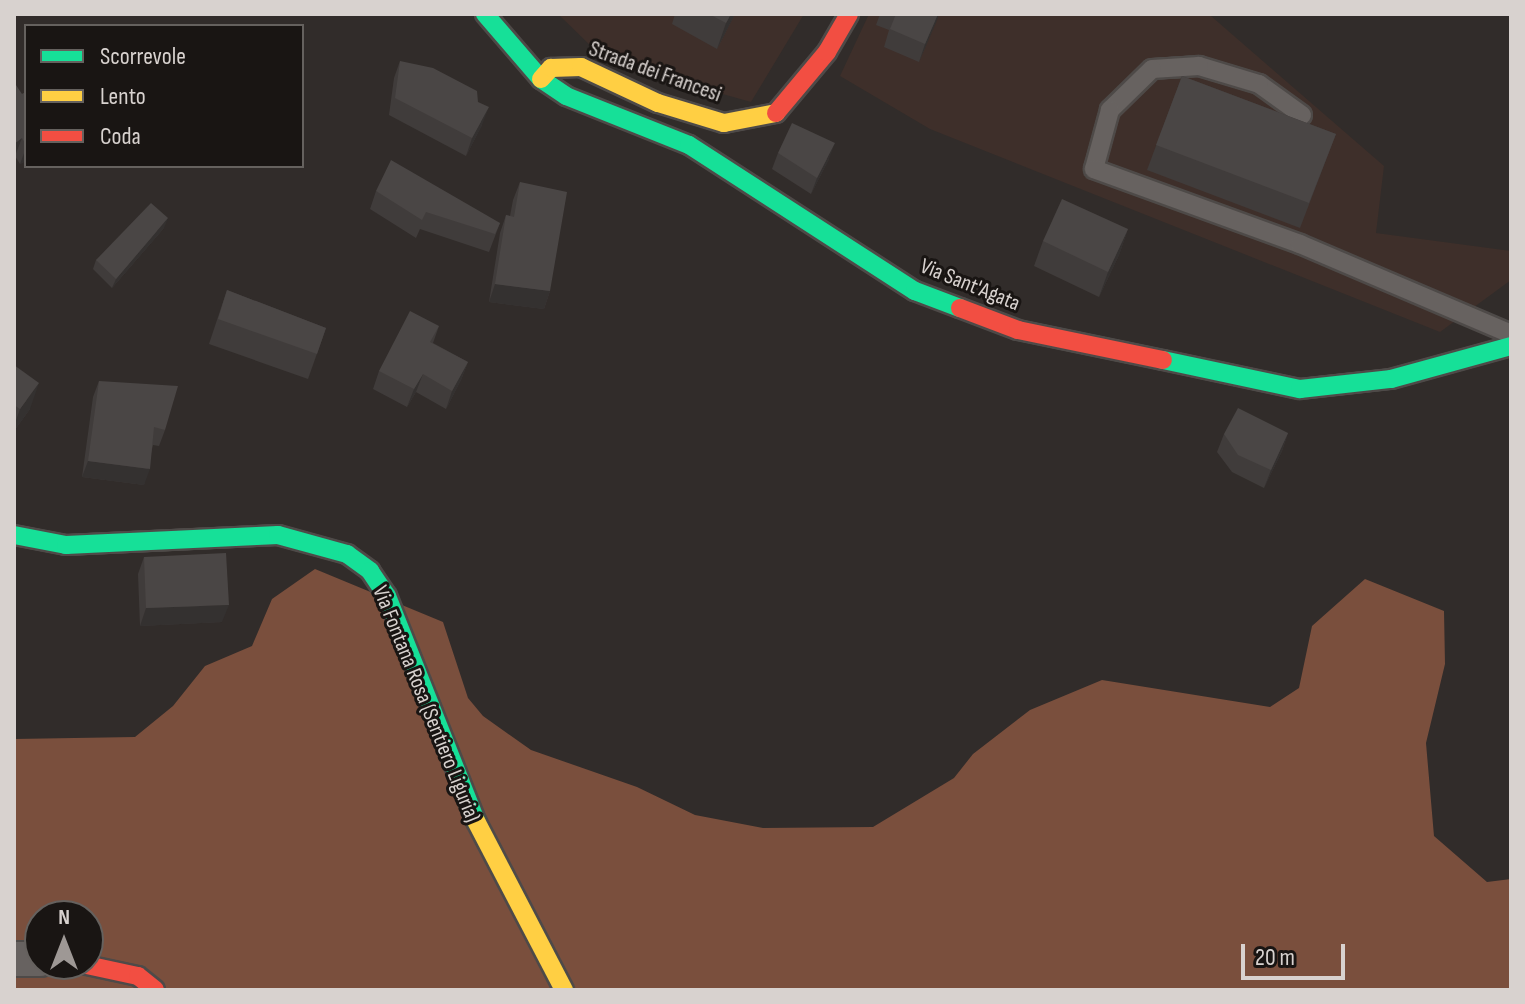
<!DOCTYPE html>
<style>
body{margin:0}
#map{position:relative;width:1525px;height:1004px;overflow:hidden;background:#312c2a;font-family:"Sofia Sans Condensed",sans-serif}
div>[style]{position:absolute}
.built>*{inset:0;background:#3e2f2a}
.forest>*{inset:0;background:#7a4f3d}
.roads{filter:drop-shadow(2px 0 #4e4a48) drop-shadow(-2px 0 #4e4a48) drop-shadow(0 2px #4e4a48) drop-shadow(0 -2px #4e4a48)}
.lane>*{height:18px;margin:-9px;padding:0 9px;transform-origin:9px;border-radius:9px;background:#676260}
.street>*{height:34px;margin:-17px;padding:0 17px;transform-origin:17px;border-radius:17px;background:#676260}
.fast>*{height:18px;margin:-9px;padding:0 9px;transform-origin:9px;border-radius:9px;background:#16e098}
.slow>*{height:18px;margin:-9px;padding:0 9px;transform-origin:9px;border-radius:9px;background:#ffcf43}
.jam>*{height:18px;margin:-9px;padding:0 9px;transform-origin:9px;border-radius:9px;background:#f24e42}
.wall>*{inset:0;background:#403c3b}
.shaded-wall>*{inset:0;background:#343130}
.building>*{inset:0;background:#4a4645}
span{translate:-50% -50%;white-space:nowrap;text-align:center;line-height:1.15;-webkit-text-stroke:6px #191513;paint-order:stroke}
.street-label{font-size:22px;color:#d8d2cf}
.frame{position:absolute;inset:0;border:16px solid #d8d2cf;pointer-events:none}
.legend{position:absolute;left:24px;top:24px;width:280px;height:144px;box-sizing:border-box;background:#191513;border:2px solid #65615e;margin:0;padding:10px 14px;list-style:none;font-size:24px;color:#d8d2cf}
.legend li{display:flex;align-items:center;gap:16px;height:40px}
.legend b{width:40px;border:2px solid #65615e}
.north{position:absolute;left:24px;top:900px;width:80px;height:80px;box-sizing:border-box;background:#191513;border:2px solid #65615e;border-radius:50%;rotate:0deg;font-size:22px;font-weight:700;line-height:32px;text-align:center;color:#d8d2cf}
.north::after{content:'';display:block;margin:auto;width:28px;height:36px;background:#9e9895;clip-path:polygon(50% 0,100% 100%,50% 72%,0 100%)}
.scale{position:absolute;left:1241px;top:944px;width:104px;height:36px;box-sizing:border-box;border:4px solid #d8d2cf;border-top:0;padding-left:10px;font-size:24px;line-height:28px;white-space:nowrap;color:#d8d2cf;-webkit-text-stroke:6px #191513;paint-order:stroke}
</style>
<div id="map">
<div class="built">
<i style="clip-path:polygon(558px 14px,804px 14px,751px 102px,641px 71px,593px 48px)"></i>
<i style="clip-path:polygon(869px 14px,1211px 16px,1384px 166px,1376px 233px,1511px 251px,1511px 280px,1440px 332px,930px 129px,840px 76px)"></i>
</div>
<div class="forest">
<i style="clip-path:polygon(evenodd,315px 569px,443px 622px,468px 698px,483px 716px,531px 750px,637px 787px,695px 815px,763px 828px,873px 827px,954px 778px,973px 754px,1030px 710px,1102px 680px,1270px 707px,1299px 688px,1312px 626px,1365px 579px,1444px 611px,1445px 664px,1426px 743px,1434px 836px,1487px 882px,1511px 879px,1511px 990px,14px 990px,14px 739px,135px 737px,173px 706px,205px 666px,252px 646px,272px 599px,315px 569px,40px 916px,88px 916px,88px 964px,40px 964px,40px 916px)"></i>
</div>
<div class="roads">
<div class="lane">
<i style="left:1302px;top:115px;width:53px;rotate:-144.2deg"></i>
<i style="left:1259px;top:84px;width:63px;rotate:-163.3deg"></i>
<i style="left:1199px;top:66px;width:47px;rotate:176.3deg"></i>
<i style="left:1152px;top:69px;width:59px;rotate:135.7deg"></i>
<i style="left:1110px;top:110px;width:61px;rotate:105.2deg"></i>
<i style="left:1094px;top:169px;width:219px;rotate:20deg"></i>
<i style="left:1300px;top:244px;width:229px;rotate:23.1deg"></i>
</div>
<div class="street">
<i style="left:14px;top:959px;width:26px"></i>
</div>
<div class="fast">
<i style="left:485px;top:14px;width:86px;rotate:49.3deg"></i>
<i style="left:541px;top:79px;width:30px;rotate:34deg"></i>
<i style="left:566px;top:96px;width:132px;rotate:21.7deg"></i>
<i style="left:689px;top:145px;width:269px;rotate:32.9deg"></i>
<i style="left:915px;top:291px;width:48px;rotate:20.7deg"></i>
<i style="left:1163px;top:360px;width:140px;rotate:12deg"></i>
<i style="left:1300px;top:389px;width:92px;rotate:-6.3deg"></i>
<i style="left:1391px;top:379px;width:124px;rotate:-15.4deg"></i>
<i style="left:14px;top:535px;width:53px;rotate:10.9deg"></i>
<i style="left:66px;top:545px;width:212px;rotate:-2.7deg"></i>
<i style="left:278px;top:535px;width:72px;rotate:15.4deg"></i>
<i style="left:347px;top:554px;width:29px;rotate:36deg"></i>
<i style="left:370px;top:571px;width:30px;rotate:56deg"></i>
<i style="left:387px;top:596px;width:242px;rotate:68.4deg"></i>
</div>
<div class="slow">
<i style="left:541px;top:79px;width:15px;rotate:-48deg"></i>
<i style="left:551px;top:68px;width:30px;rotate:-2deg"></i>
<i style="left:581px;top:67px;width:85px;rotate:25.1deg"></i>
<i style="left:658px;top:103px;width:69px;rotate:16.9deg"></i>
<i style="left:724px;top:123px;width:53px;rotate:-10.9deg"></i>
<i style="left:476px;top:821px;width:191px;rotate:62.5deg"></i>
</div>
<div class="jam">
<i style="left:776px;top:113px;width:80px;rotate:-50.1deg"></i>
<i style="left:827px;top:52px;width:44px;rotate:-59.9deg"></i>
<i style="left:960px;top:308px;width:62px;rotate:20.8deg"></i>
<i style="left:1018px;top:330px;width:148px;rotate:11.7deg"></i>
<i style="left:82px;top:964px;width:57px;rotate:12.1deg"></i>
<i style="left:138px;top:976px;width:22px;rotate:39deg"></i>
</div>
</div>
<div class="wall">
<i style="clip-path:polygon(675px 14px,735px 14px,717px 49px,672px 24px)"></i>
<i style="clip-path:polygon(880px 14px,939px 14px,919px 62px,884px 47px,889px 30px,876px 25px)"></i>
<i style="clip-path:polygon(400px 61px,478px 102px,482px 125px,466px 156px,389px 115px,394px 78px)"></i>
<i style="clip-path:polygon(1182px 76px,1336px 134px,1300px 228px,1147px 170px)"></i>
<i style="clip-path:polygon(26px 92px,26px 161px,20px 164px,15px 156px,22px 94px)"></i>
<i style="clip-path:polygon(778px 153px,829px 159px,811px 194px,772px 169px)"></i>
<i style="clip-path:polygon(520px 182px,550px 291px,544px 309px,489px 302px,500px 233px,506px 215px,510px 216px,513px 200px)"></i>
<i style="clip-path:polygon(376px 191px,500px 223px,489px 252px,420px 229px,416px 238px,370px 209px)"></i>
<i style="clip-path:polygon(164px 228px,112px 288px,93px 269px,96px 260px)"></i>
<i style="clip-path:polygon(1128px 229px,1119px 255px,1099px 297px,1034px 266px,1043px 241px)"></i>
<i style="clip-path:polygon(227px 290px,326px 328px,308px 379px,209px 344px)"></i>
<i style="clip-path:polygon(439px 326px,433px 343px,468px 362px,461px 380px,446px 409px,416px 392px,407px 407px,373px 389px,379px 371px)"></i>
<i style="clip-path:polygon(14px 365px,30px 409px,14px 431px)"></i>
<i style="clip-path:polygon(99px 381px,165px 430px,159px 446px,153px 445px,144px 485px,82px 477px,93px 397px)"></i>
<i style="clip-path:polygon(1288px 433px,1282px 451px,1264px 488px,1232px 472px,1217px 452px,1224px 434px)"></i>
<i style="clip-path:polygon(144px 557px,222px 622px,140px 626px,138px 574px)"></i>
</div>
<div class="shaded-wall">
<i style="clip-path:polygon(731px 14px,735px 14px,717px 49px,726px 23px)"></i>
<i style="clip-path:polygon(938px 14px,938px 18px,919px 62px,925px 44px)"></i>
<i style="clip-path:polygon(489px 107px,482px 125px,466px 156px,472px 138px)"></i>
<i style="clip-path:polygon(22px 138px,15px 156px,14px 157px,14px 144px)"></i>
<i style="clip-path:polygon(835px 143px,829px 159px,811px 194px,817px 178px)"></i>
<i style="clip-path:polygon(26px 148px,26px 161px,20px 164px)"></i>
<i style="clip-path:polygon(168px 218px,164px 228px,112px 288px,116px 279px)"></i>
<i style="clip-path:polygon(1128px 229px,1119px 255px,1099px 297px,1108px 272px)"></i>
<i style="clip-path:polygon(495px 284px,550px 291px,544px 309px,489px 302px)"></i>
<i style="clip-path:polygon(468px 362px,461px 380px,446px 409px,452px 391px)"></i>
<i style="clip-path:polygon(423px 374px,416px 392px,407px 407px,414px 389px)"></i>
<i style="clip-path:polygon(39px 383px,30px 409px,14px 431px,14px 426px,20px 409px)"></i>
<i style="clip-path:polygon(1288px 433px,1282px 451px,1264px 488px,1271px 470px)"></i>
<i style="clip-path:polygon(88px 461px,150px 469px,144px 485px,82px 477px)"></i>
<i style="clip-path:polygon(229px 605px,222px 622px,140px 626px,146px 608px)"></i>
</div>
<div class="building">
<i style="clip-path:polygon(709px 14px,731px 14px,726px 23px)"></i>
<i style="clip-path:polygon(896px 14px,938px 14px,925px 44px,890px 29px)"></i>
<i style="clip-path:polygon(400px 61px,433px 68px,477px 91px,478px 102px,489px 107px,472px 138px,395px 98px)"></i>
<i style="clip-path:polygon(1182px 76px,1336px 134px,1309px 203px,1156px 145px)"></i>
<i style="clip-path:polygon(14px 82px,22px 94px,26px 92px,26px 145px,22px 138px,14px 144px)"></i>
<i style="clip-path:polygon(792px 123px,835px 143px,817px 178px,778px 153px)"></i>
<i style="clip-path:polygon(391px 160px,500px 223px,495px 234px,426px 212px,422px 220px,376px 191px)"></i>
<i style="clip-path:polygon(520px 182px,567px 192px,550px 291px,495px 284px,506px 215px,514px 217px)"></i>
<i style="clip-path:polygon(1062px 199px,1128px 229px,1108px 272px,1043px 241px)"></i>
<i style="clip-path:polygon(151px 203px,168px 218px,116px 279px,96px 260px)"></i>
<i style="clip-path:polygon(227px 290px,326px 328px,317px 354px,218px 319px)"></i>
<i style="clip-path:polygon(410px 311px,439px 326px,430px 342px,468px 362px,452px 391px,423px 374px,414px 389px,379px 371px)"></i>
<i style="clip-path:polygon(14px 365px,39px 383px,20px 409px,14px 405px)"></i>
<i style="clip-path:polygon(99px 381px,178px 386px,165px 430px,154px 427px,150px 469px,88px 461px)"></i>
<i style="clip-path:polygon(1238px 408px,1288px 433px,1271px 470px,1238px 455px,1224px 434px)"></i>
<i style="clip-path:polygon(226px 553px,229px 605px,146px 608px,144px 557px)"></i>
</div>
<div class="street-label">
<span style="left:655px;top:72px;rotate:20deg">Strada dei Francesi</span>
<span style="left:970px;top:285px;rotate:22deg">Via Sant'Agata</span>
<span style="left:426px;top:704px;rotate:68deg">Via Fontana Rosa (Sentiero Liguria)</span>
</div>
<div class="frame"></div>
<ul class="legend">
<li><b style="height:10px;background:#16e098"></b>Scorrevole</li>
<li><b style="height:10px;background:#ffcf43"></b>Lento</li>
<li><b style="height:10px;background:#f24e42"></b>Coda</li>
</ul>
<div class="north">N</div>
<div class="scale">20 m</div>
</div>
